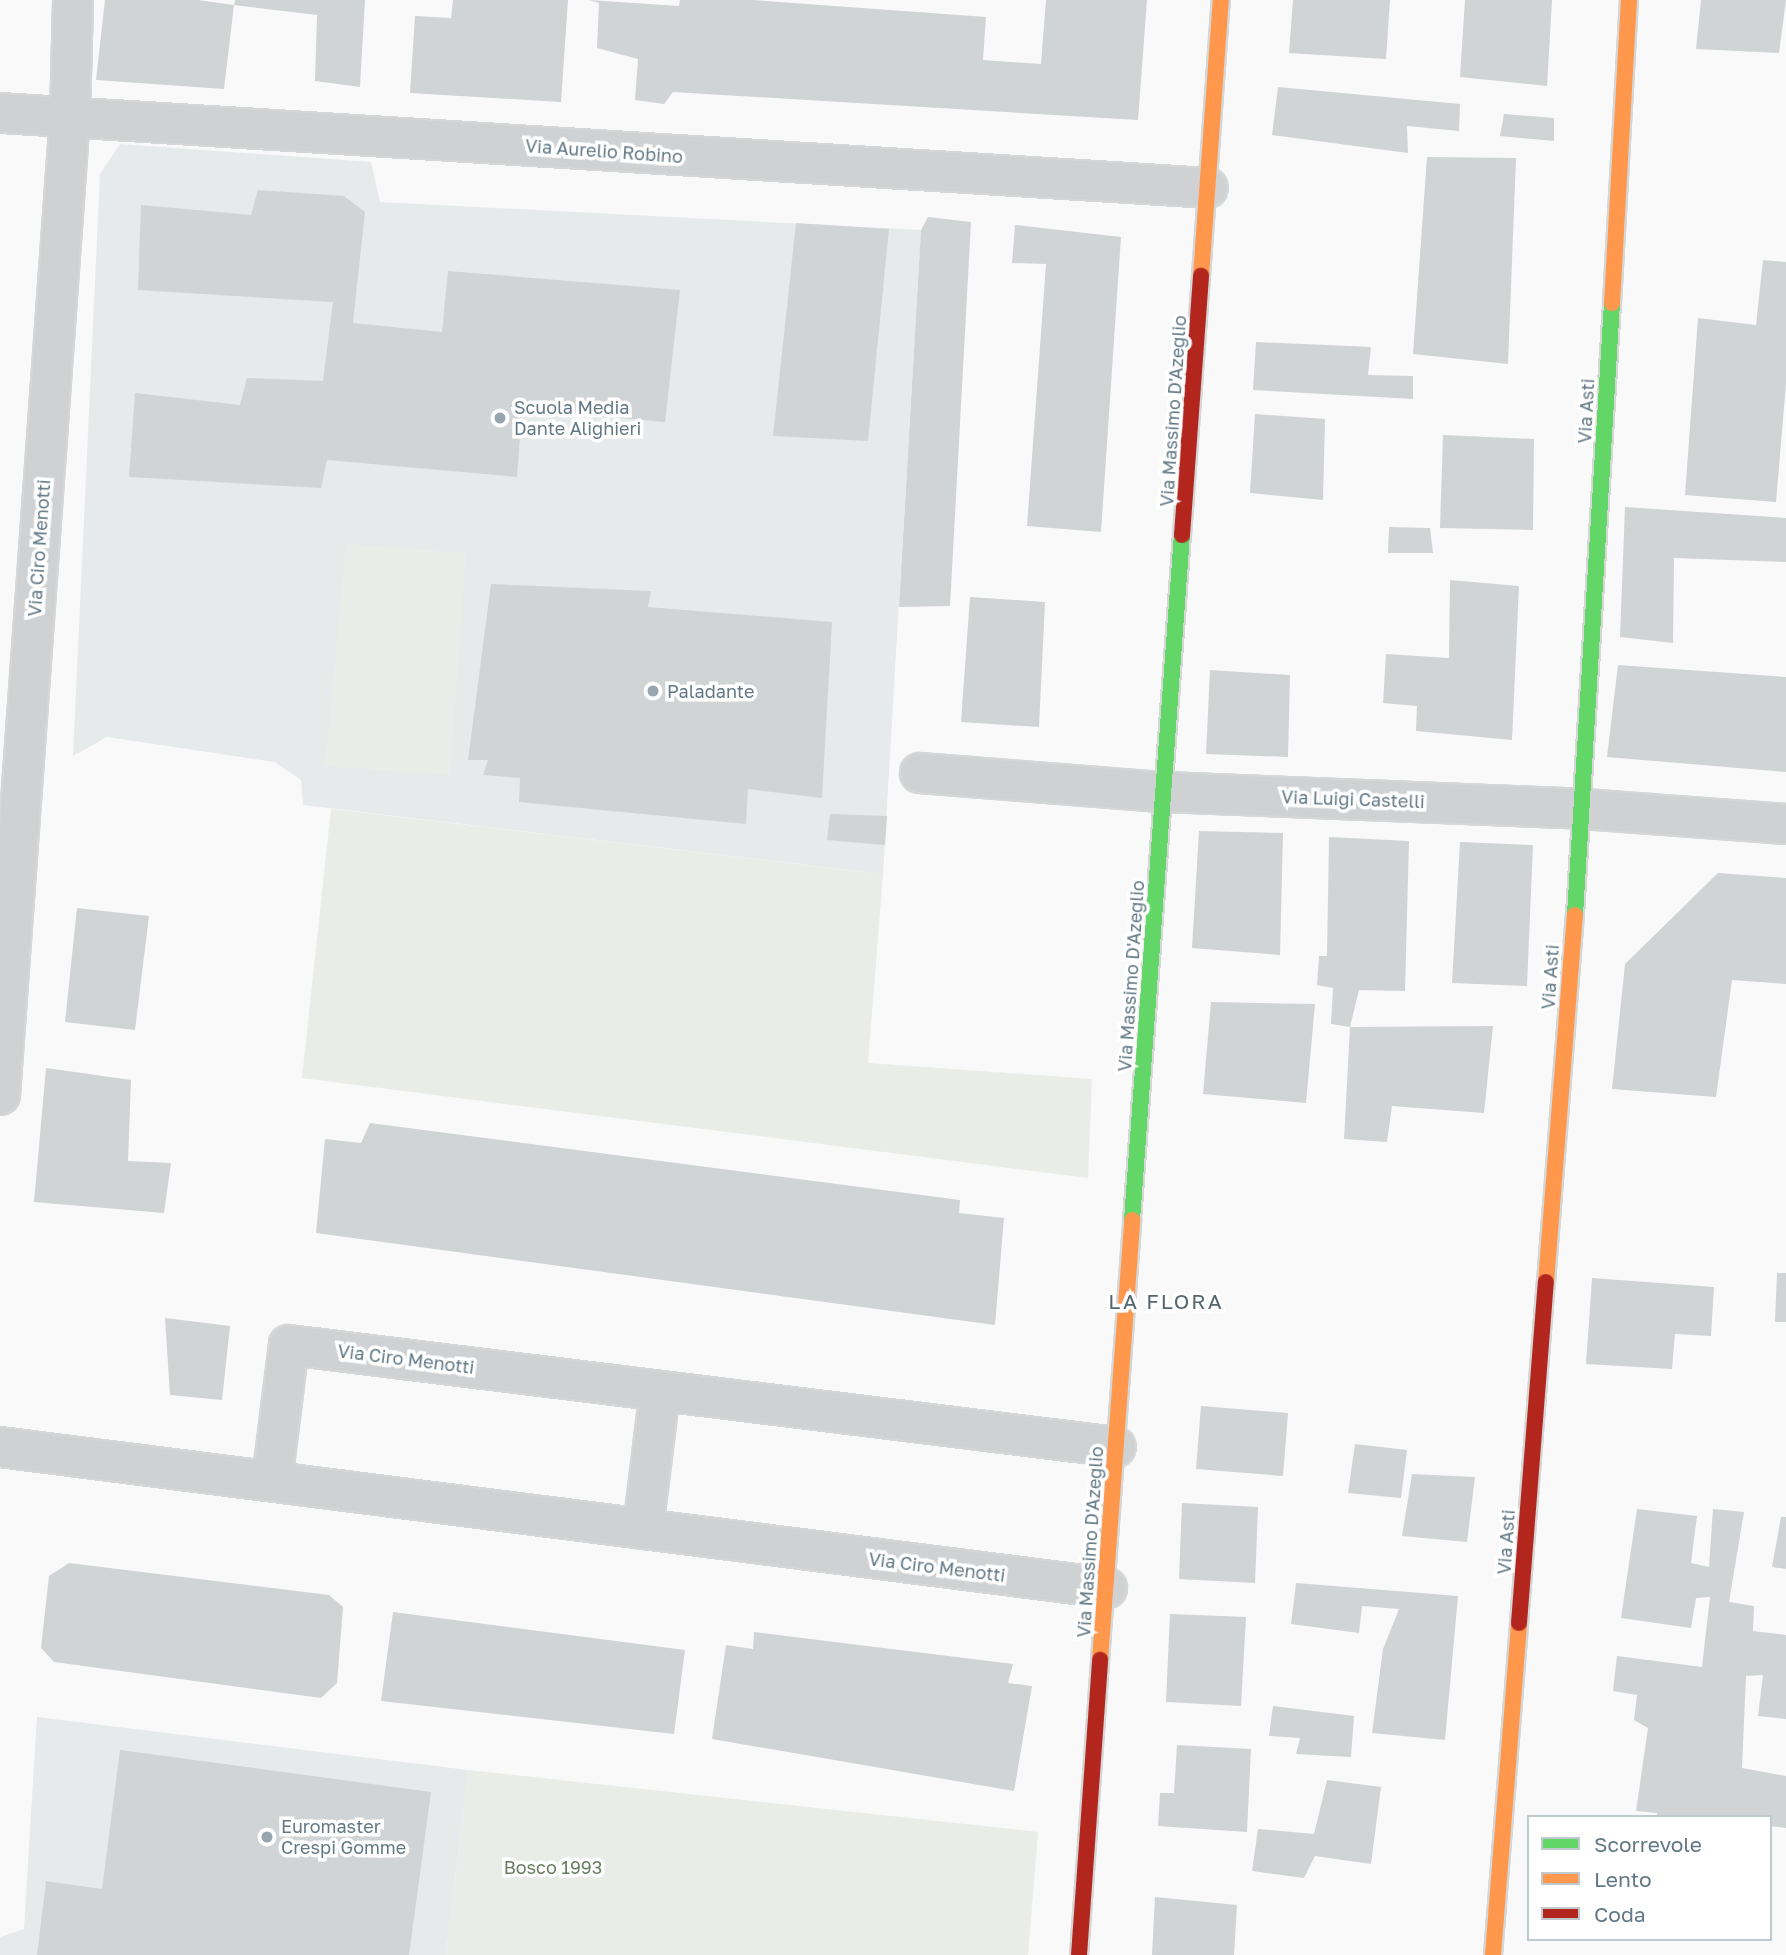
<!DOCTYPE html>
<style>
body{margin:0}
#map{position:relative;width:1786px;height:1955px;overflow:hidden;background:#f9f9f9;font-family:"Golos Text",sans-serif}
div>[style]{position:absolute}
.built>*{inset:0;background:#e7eaea}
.green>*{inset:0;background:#e9ece7}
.building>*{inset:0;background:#d1d4d4}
.roads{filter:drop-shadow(2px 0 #d5d7d7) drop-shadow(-2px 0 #d5d7d7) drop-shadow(0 2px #d5d7d7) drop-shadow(0 -2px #d5d7d7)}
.street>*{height:38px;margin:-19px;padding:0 19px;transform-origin:19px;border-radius:19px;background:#cfd1d2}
.fast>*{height:16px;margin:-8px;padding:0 8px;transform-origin:8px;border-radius:8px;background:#63d668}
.slow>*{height:16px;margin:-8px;padding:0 8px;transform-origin:8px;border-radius:8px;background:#ff974d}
.jam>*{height:16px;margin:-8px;padding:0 8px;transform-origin:8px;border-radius:8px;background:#b3261e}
.dots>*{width:19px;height:19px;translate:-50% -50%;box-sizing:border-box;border:4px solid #fff;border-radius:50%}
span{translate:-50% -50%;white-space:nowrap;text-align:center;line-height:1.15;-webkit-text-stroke:7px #fff;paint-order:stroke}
.street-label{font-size:18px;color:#627985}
.poi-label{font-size:18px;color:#627985}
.left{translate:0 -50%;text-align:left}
.park-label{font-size:18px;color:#697c62}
.quarter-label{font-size:21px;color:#55666f;letter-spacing:2px}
.legend{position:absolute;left:1527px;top:1815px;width:245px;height:126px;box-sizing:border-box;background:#fff;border:2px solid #c0c9ce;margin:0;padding:9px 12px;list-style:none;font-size:21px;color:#627985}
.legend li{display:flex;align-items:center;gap:14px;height:35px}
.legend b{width:35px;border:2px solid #c0c9ce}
</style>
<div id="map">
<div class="built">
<i style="clip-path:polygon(120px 144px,371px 162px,380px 202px,921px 230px,883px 874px,303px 805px,301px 780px,275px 762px,107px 737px,73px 756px,100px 174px)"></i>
<i style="clip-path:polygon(37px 1717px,468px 1770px,446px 1955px,0 1955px,0 1937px,24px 1929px)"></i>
</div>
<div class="green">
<i style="clip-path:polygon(346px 544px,466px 553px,450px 775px,325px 766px)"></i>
<i style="clip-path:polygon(331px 809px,883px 874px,868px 1063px,1092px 1079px,1088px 1178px,302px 1078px)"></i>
<i style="clip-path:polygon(468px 1770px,1038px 1832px,1028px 1955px,446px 1955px)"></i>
</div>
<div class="building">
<i style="clip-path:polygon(105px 0,198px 0,234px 5px,224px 89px,96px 80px)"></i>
<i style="clip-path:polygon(235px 0,365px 0,360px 87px,315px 81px,317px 15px,234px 5px)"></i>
<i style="clip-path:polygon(453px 0,568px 0,561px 102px,410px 93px,415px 16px,451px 18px)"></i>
<i style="clip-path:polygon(589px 0,679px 6px,680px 0,753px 0,986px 17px,983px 60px,1041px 64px,1046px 0,1147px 0,1138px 120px,673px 92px,664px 104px,635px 100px,638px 59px,597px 48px,599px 3px)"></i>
<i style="clip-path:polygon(1293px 0,1390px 0,1386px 59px,1289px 53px)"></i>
<i style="clip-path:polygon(1465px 0,1552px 0,1547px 86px,1460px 77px)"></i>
<i style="clip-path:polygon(1701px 0,1786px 0,1779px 53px,1696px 49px)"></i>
<i style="clip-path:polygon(1278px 87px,1460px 104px,1459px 131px,1407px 126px,1408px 153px,1272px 135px)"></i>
<i style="clip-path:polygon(1504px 114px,1554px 118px,1554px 141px,1500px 136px)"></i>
<i style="clip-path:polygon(1427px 157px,1516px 158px,1508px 364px,1413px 354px)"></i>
<i style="clip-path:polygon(258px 190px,344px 196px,365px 212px,353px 323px,442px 332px,448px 271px,680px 290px,665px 422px,522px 409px,517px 477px,327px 460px,321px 488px,129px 477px,135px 393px,240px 405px,247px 378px,323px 381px,333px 302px,138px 290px,141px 205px,251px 215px)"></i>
<i style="clip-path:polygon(928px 217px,971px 222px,950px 606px,899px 607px,921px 230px)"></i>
<i style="clip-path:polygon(796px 223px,889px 229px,868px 441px,773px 436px)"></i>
<i style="clip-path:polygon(1015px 225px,1121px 237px,1101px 532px,1027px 526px,1046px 264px,1012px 263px)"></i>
<i style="clip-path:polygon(1763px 260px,1786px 262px,1786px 384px,1776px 502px,1685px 495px,1698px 318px,1756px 325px)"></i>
<i style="clip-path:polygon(1256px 342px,1371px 347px,1368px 375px,1413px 376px,1413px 399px,1253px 390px)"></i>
<i style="clip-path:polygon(1255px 414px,1325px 419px,1323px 500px,1250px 493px)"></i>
<i style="clip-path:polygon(1443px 435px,1534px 439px,1533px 530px,1440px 528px)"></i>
<i style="clip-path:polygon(1625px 507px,1786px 518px,1786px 562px,1674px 558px,1673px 643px,1620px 637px)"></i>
<i style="clip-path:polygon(1389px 527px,1430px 528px,1433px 553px,1388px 553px)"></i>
<i style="clip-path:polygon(1450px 580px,1519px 586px,1512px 740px,1416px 731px,1417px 706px,1383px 703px,1386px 654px,1449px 658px)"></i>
<i style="clip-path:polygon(491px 584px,651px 591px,648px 607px,832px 622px,822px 798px,748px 789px,746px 824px,519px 802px,520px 778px,483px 775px,488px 760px,468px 760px)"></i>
<i style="clip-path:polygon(970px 597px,1045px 602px,1039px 727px,961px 722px)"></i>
<i style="clip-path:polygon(1618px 665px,1786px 677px,1786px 772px,1607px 757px)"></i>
<i style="clip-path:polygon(1210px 670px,1290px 675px,1288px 757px,1206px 754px)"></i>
<i style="clip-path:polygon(830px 814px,887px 816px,885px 845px,827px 840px)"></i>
<i style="clip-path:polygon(1199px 831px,1283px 833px,1280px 955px,1192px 948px)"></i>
<i style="clip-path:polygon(1329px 837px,1409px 841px,1405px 991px,1359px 990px,1350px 1027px,1493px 1026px,1484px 1113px,1392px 1106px,1387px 1142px,1344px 1139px,1350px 1027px,1331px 1024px,1333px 988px,1317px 985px,1319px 956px,1327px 956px)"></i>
<i style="clip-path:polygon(1460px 842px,1533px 845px,1527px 986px,1452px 983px)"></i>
<i style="clip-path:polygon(1718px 873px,1786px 878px,1786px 984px,1732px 980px,1716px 1097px,1612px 1089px,1625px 964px)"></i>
<i style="clip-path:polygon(77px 908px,149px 916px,135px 1030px,65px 1022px)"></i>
<i style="clip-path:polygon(1211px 1002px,1315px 1004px,1306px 1103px,1203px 1094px)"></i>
<i style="clip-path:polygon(46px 1068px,131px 1080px,128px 1161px,171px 1163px,164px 1213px,34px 1202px)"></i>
<i style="clip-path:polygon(370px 1123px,960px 1200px,959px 1213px,1004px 1218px,995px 1325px,316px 1233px,325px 1139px,361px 1143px)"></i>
<i style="clip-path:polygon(1777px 1273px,1786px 1273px,1786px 1322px,1775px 1322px)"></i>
<i style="clip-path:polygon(1592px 1278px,1714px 1287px,1711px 1336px,1675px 1334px,1672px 1369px,1586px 1364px)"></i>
<i style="clip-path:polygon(165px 1318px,230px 1326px,222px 1400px,170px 1395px)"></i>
<i style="clip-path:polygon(1201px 1406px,1288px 1413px,1283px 1476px,1196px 1469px)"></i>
<i style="clip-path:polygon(1355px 1444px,1407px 1450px,1401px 1498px,1348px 1493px)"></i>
<i style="clip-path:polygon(1412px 1474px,1475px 1477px,1467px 1542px,1402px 1536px)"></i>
<i style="clip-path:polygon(1182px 1503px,1258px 1507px,1255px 1583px,1179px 1579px)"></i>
<i style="clip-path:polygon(1637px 1509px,1697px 1516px,1691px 1563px,1709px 1567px,1713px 1509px,1744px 1512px,1729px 1602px,1754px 1606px,1753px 1631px,1786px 1635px,1786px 1719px,1758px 1716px,1763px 1675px,1746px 1676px,1742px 1768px,1786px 1776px,1786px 1828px,1770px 1826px,1770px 1817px,1657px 1817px,1657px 1813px,1636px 1811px,1648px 1728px,1634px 1720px,1637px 1695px,1613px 1691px,1617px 1656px,1702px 1667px,1710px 1597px,1696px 1598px,1691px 1628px,1621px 1618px)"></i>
<i style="clip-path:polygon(1781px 1517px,1786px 1517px,1786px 1569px,1772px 1567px)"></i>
<i style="clip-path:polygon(69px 1563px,329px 1595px,343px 1607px,337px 1683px,321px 1698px,54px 1662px,41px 1648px,49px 1576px)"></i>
<i style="clip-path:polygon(1296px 1583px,1458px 1596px,1445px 1740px,1372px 1733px,1383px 1649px,1399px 1609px,1362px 1606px,1359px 1633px,1291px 1624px)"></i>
<i style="clip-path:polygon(393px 1612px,685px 1650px,674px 1734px,381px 1701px)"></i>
<i style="clip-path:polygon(1170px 1614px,1246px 1617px,1241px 1706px,1166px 1702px)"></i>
<i style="clip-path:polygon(754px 1632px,1013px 1664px,1008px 1683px,1032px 1686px,1014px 1791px,712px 1739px,726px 1645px,753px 1649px)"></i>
<i style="clip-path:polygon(1273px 1706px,1354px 1716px,1351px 1757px,1296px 1754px,1300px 1738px,1269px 1736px)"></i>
<i style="clip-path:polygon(1177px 1745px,1251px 1749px,1247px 1832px,1158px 1826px,1160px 1793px,1174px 1793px)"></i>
<i style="clip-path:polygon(120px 1750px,431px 1792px,409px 1955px,37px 1955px,46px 1881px,102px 1889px)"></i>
<i style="clip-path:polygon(1327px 1780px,1381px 1787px,1371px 1864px,1315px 1856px,1304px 1878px,1252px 1871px,1258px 1829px,1314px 1834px)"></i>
<i style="clip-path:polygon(1155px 1897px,1237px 1905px,1234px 1955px,1152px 1955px)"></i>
</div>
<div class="roads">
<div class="street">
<i style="left:0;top:113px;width:1210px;rotate:3.55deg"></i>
<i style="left:920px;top:773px;width:245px;rotate:4.5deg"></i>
<i style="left:1164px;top:792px;width:419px;rotate:2.3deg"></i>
<i style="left:1583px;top:809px;width:204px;rotate:4.2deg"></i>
<i style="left:0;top:1095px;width:981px;rotate:-85.91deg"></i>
<i style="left:70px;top:116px;width:116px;rotate:-88.5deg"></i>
<i style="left:0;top:1447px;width:1116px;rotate:7.26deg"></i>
<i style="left:272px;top:1481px;width:137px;rotate:-82.9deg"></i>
<i style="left:289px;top:1345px;width:833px;rotate:7.03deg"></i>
<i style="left:643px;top:1529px;width:139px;rotate:-83deg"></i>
</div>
<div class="fast">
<i style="left:1575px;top:915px;width:613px;rotate:-86.54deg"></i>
<i style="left:1132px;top:1220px;width:687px;rotate:-85.83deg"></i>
</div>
<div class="slow">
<i style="left:1201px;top:276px;width:277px;rotate:-85.9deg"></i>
<i style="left:1612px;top:303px;width:303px;rotate:-86.8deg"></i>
<i style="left:1546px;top:1282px;width:368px;rotate:-85.5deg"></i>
<i style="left:1100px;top:1660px;width:441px;rotate:-85.8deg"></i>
<i style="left:1493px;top:1955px;width:333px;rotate:-85.5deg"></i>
</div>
<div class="jam">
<i style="left:1182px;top:535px;width:260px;rotate:-85.8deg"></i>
<i style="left:1519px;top:1623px;width:342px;rotate:-85.5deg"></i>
<i style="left:1079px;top:1955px;width:296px;rotate:-85.9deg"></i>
</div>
</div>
<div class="dots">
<i style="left:500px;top:418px;background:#97a6ae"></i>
<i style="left:653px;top:691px;background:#97a6ae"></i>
<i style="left:267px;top:1837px;background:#97a6ae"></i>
</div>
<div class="street-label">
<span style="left:604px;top:151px;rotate:4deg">Via Aurelio Robino</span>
<span style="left:1173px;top:411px;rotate:-86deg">Via Massimo D'Azeglio</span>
<span style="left:1586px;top:411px;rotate:-87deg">Via Asti</span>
<span style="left:39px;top:548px;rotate:-86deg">Via Ciro Menotti</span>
<span style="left:1353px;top:799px;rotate:2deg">Via Luigi Castelli</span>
<span style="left:1131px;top:976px;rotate:-86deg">Via Massimo D'Azeglio</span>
<span style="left:1550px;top:977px;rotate:-86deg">Via Asti</span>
<span style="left:406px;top:1359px;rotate:7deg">Via Ciro Menotti</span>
<span style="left:1090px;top:1542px;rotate:-86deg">Via Massimo D'Azeglio</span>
<span style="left:1506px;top:1542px;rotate:-86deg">Via Asti</span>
<span style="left:937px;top:1567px;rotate:7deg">Via Ciro Menotti</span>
</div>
<div class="poi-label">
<span class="left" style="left:514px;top:418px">Scuola Media<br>Dante Alighieri</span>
<span class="left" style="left:667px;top:691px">Paladante</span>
<span class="left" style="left:281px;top:1837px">Euromaster<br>Crespi Gomme</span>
</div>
<div class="park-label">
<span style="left:553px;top:1867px">Bosco 1993</span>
</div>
<div class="quarter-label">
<span style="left:1166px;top:1301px">LA FLORA</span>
</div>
<ul class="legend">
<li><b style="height:9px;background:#63d668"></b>Scorrevole</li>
<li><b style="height:9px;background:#ff974d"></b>Lento</li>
<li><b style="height:9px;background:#b3261e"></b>Coda</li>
</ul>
</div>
